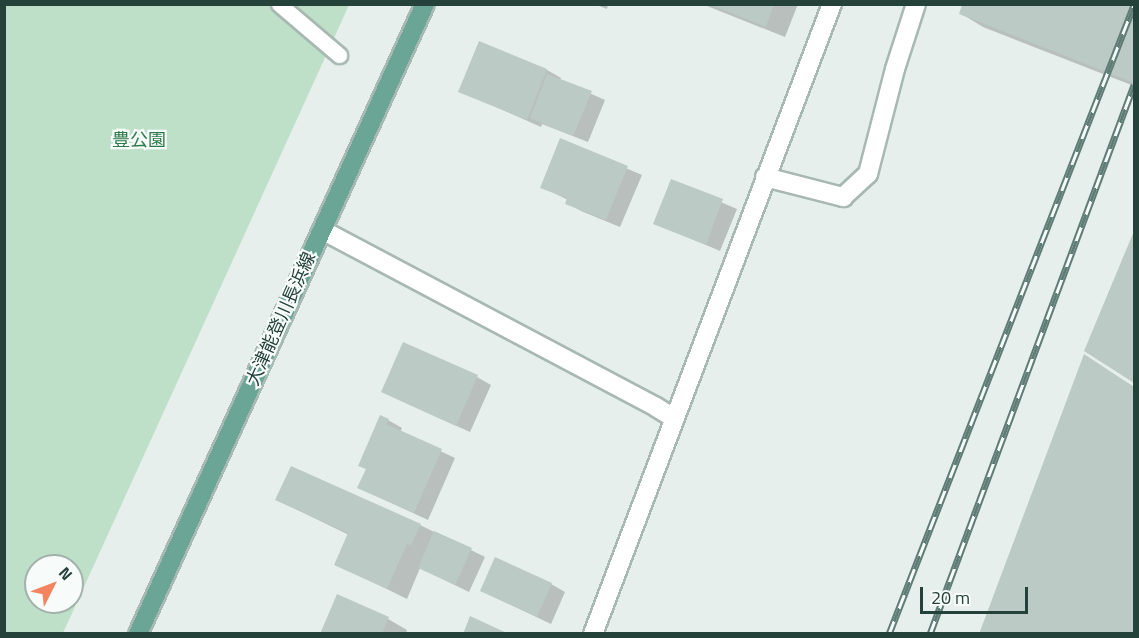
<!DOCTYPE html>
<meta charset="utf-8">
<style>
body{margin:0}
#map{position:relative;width:1139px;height:638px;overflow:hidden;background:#e6efeb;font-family:"Titillium Web","Noto Sans JP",sans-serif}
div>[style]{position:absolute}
.green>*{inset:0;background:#bfe0c8}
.shadow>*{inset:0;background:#0003}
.building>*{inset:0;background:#bbcac4}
.roads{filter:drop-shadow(2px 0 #a8b8b2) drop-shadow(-2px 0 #a8b8b2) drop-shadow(0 2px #a8b8b2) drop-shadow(0 -2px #a8b8b2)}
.service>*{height:15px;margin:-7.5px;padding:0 7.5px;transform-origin:7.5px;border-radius:7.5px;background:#fff}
.minor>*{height:18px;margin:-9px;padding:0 9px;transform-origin:9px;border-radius:9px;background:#fff}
.tertiary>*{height:18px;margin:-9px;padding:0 9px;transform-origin:9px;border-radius:9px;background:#fff}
.primary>*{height:18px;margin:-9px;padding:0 9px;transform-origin:9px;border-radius:9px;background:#6aa596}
.rail>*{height:7px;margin-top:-3.5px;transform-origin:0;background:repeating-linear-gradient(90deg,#f7fbf9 0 14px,#5f7d75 0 28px);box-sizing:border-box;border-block:2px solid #5f7d75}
span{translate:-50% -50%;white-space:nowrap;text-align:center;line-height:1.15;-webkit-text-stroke:4.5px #f7fbf9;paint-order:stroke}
.park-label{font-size:18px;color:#2d7a4b}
.street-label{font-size:18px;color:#24423a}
.frame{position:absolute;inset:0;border:6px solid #24423a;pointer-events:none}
.north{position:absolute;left:24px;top:554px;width:60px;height:60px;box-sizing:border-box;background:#f7fbf9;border:2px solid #a3b1ad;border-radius:50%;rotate:48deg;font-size:16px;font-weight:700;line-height:24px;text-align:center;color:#24423a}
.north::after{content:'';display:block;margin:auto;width:21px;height:27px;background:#f4845f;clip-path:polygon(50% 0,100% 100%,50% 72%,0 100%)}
.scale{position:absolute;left:920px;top:587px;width:108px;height:27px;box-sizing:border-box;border:3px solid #24423a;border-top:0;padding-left:8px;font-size:18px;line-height:21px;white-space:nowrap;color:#24423a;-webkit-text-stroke:4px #f7fbf9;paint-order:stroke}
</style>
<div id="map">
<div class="green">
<i style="clip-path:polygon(evenodd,4px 5px,349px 5px,63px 633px,5px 633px,4px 5px,36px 566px,72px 566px,72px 602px,36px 602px,36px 566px)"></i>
</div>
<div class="shadow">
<i style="clip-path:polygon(594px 4px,608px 4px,607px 9px)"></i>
<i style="clip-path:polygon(702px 4px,798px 4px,785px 37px)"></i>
<i style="clip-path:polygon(964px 4px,1134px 4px,1134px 86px,983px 27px,960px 13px)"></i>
<i style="clip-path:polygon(480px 42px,547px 70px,561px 78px,560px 80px,605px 100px,588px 142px,542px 124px,541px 127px,460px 91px)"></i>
<i style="clip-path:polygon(560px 140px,642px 175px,620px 227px,581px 211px,567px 203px,568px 200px,542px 187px)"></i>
<i style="clip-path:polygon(671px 181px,737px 209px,720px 251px,655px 223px)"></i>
<i style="clip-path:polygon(1134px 235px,1134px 382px,1086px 350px)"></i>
<i style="clip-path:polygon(1084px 356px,1134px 387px,1134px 634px,980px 634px)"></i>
<i style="clip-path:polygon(477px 377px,491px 385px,470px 432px,397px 399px)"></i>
<i style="clip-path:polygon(388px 420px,402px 428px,400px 432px,455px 458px,428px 520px,359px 488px,368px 470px,360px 465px)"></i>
<i style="clip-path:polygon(277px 500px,420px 525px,485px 557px,469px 592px,420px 568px,407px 599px,336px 564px,349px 535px)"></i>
<i style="clip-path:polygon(551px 584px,565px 592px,551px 624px,482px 591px)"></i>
<i style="clip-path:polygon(388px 619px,407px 630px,406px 634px,322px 634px)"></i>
</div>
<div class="building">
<i style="clip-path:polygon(709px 4px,774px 4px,766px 27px)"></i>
<i style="clip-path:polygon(962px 5px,1134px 5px,1134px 83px,959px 14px)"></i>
<i style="clip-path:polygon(479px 41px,547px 69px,527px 120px,458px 92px)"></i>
<i style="clip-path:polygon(547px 74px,592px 91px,573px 136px,530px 118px)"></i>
<i style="clip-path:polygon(560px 138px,628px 166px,606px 220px,565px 204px,567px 198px,540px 188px)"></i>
<i style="clip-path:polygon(671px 179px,723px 199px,706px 245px,653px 224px)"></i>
<i style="clip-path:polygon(1134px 231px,1134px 383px,1084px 351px)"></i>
<i style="clip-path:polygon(403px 342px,478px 375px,456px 426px,381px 392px)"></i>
<i style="clip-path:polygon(1084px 354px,1134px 387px,1134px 634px,979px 634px)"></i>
<i style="clip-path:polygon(380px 415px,389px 419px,386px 424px,442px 449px,414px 513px,357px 488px,366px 469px,358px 466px)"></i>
<i style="clip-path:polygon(291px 466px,421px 524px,411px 545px,407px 544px,387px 589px,334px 565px,348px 533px,275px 500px)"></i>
<i style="clip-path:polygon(434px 531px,472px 548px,455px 585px,418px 568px)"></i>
<i style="clip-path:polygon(495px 557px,552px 583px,537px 617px,480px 591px)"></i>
<i style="clip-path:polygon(337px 594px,389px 617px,382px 634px,320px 634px)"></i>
<i style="clip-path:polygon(470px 616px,509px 634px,463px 634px)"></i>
</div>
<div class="roads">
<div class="service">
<i style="left:279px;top:4px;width:79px;rotate:40.4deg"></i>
</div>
<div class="minor">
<i style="left:765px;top:177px;width:81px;rotate:14.4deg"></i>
<i style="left:843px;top:197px;width:34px;rotate:-43deg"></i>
<i style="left:868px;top:174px;width:108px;rotate:-75.6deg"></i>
<i style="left:895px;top:69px;width:68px;rotate:-72.1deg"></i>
<i style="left:322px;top:230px;width:378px;rotate:27.9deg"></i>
<i style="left:656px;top:407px;width:22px;rotate:32deg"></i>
</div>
<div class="tertiary">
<i style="left:593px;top:634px;width:674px;rotate:-69.23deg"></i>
</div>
<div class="primary">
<i style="left:138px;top:634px;width:692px;rotate:-65.51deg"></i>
</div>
</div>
<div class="rail">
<i style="left:889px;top:634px;width:675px;rotate:-68.72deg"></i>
<i style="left:930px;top:634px;width:586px;rotate:-69.62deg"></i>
</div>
<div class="park-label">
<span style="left:139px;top:140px">豊公園</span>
</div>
<div class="street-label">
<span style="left:281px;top:319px;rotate:-66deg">大津能登川長浜線</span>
</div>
<div class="frame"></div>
<div class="north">N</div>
<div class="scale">20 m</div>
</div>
